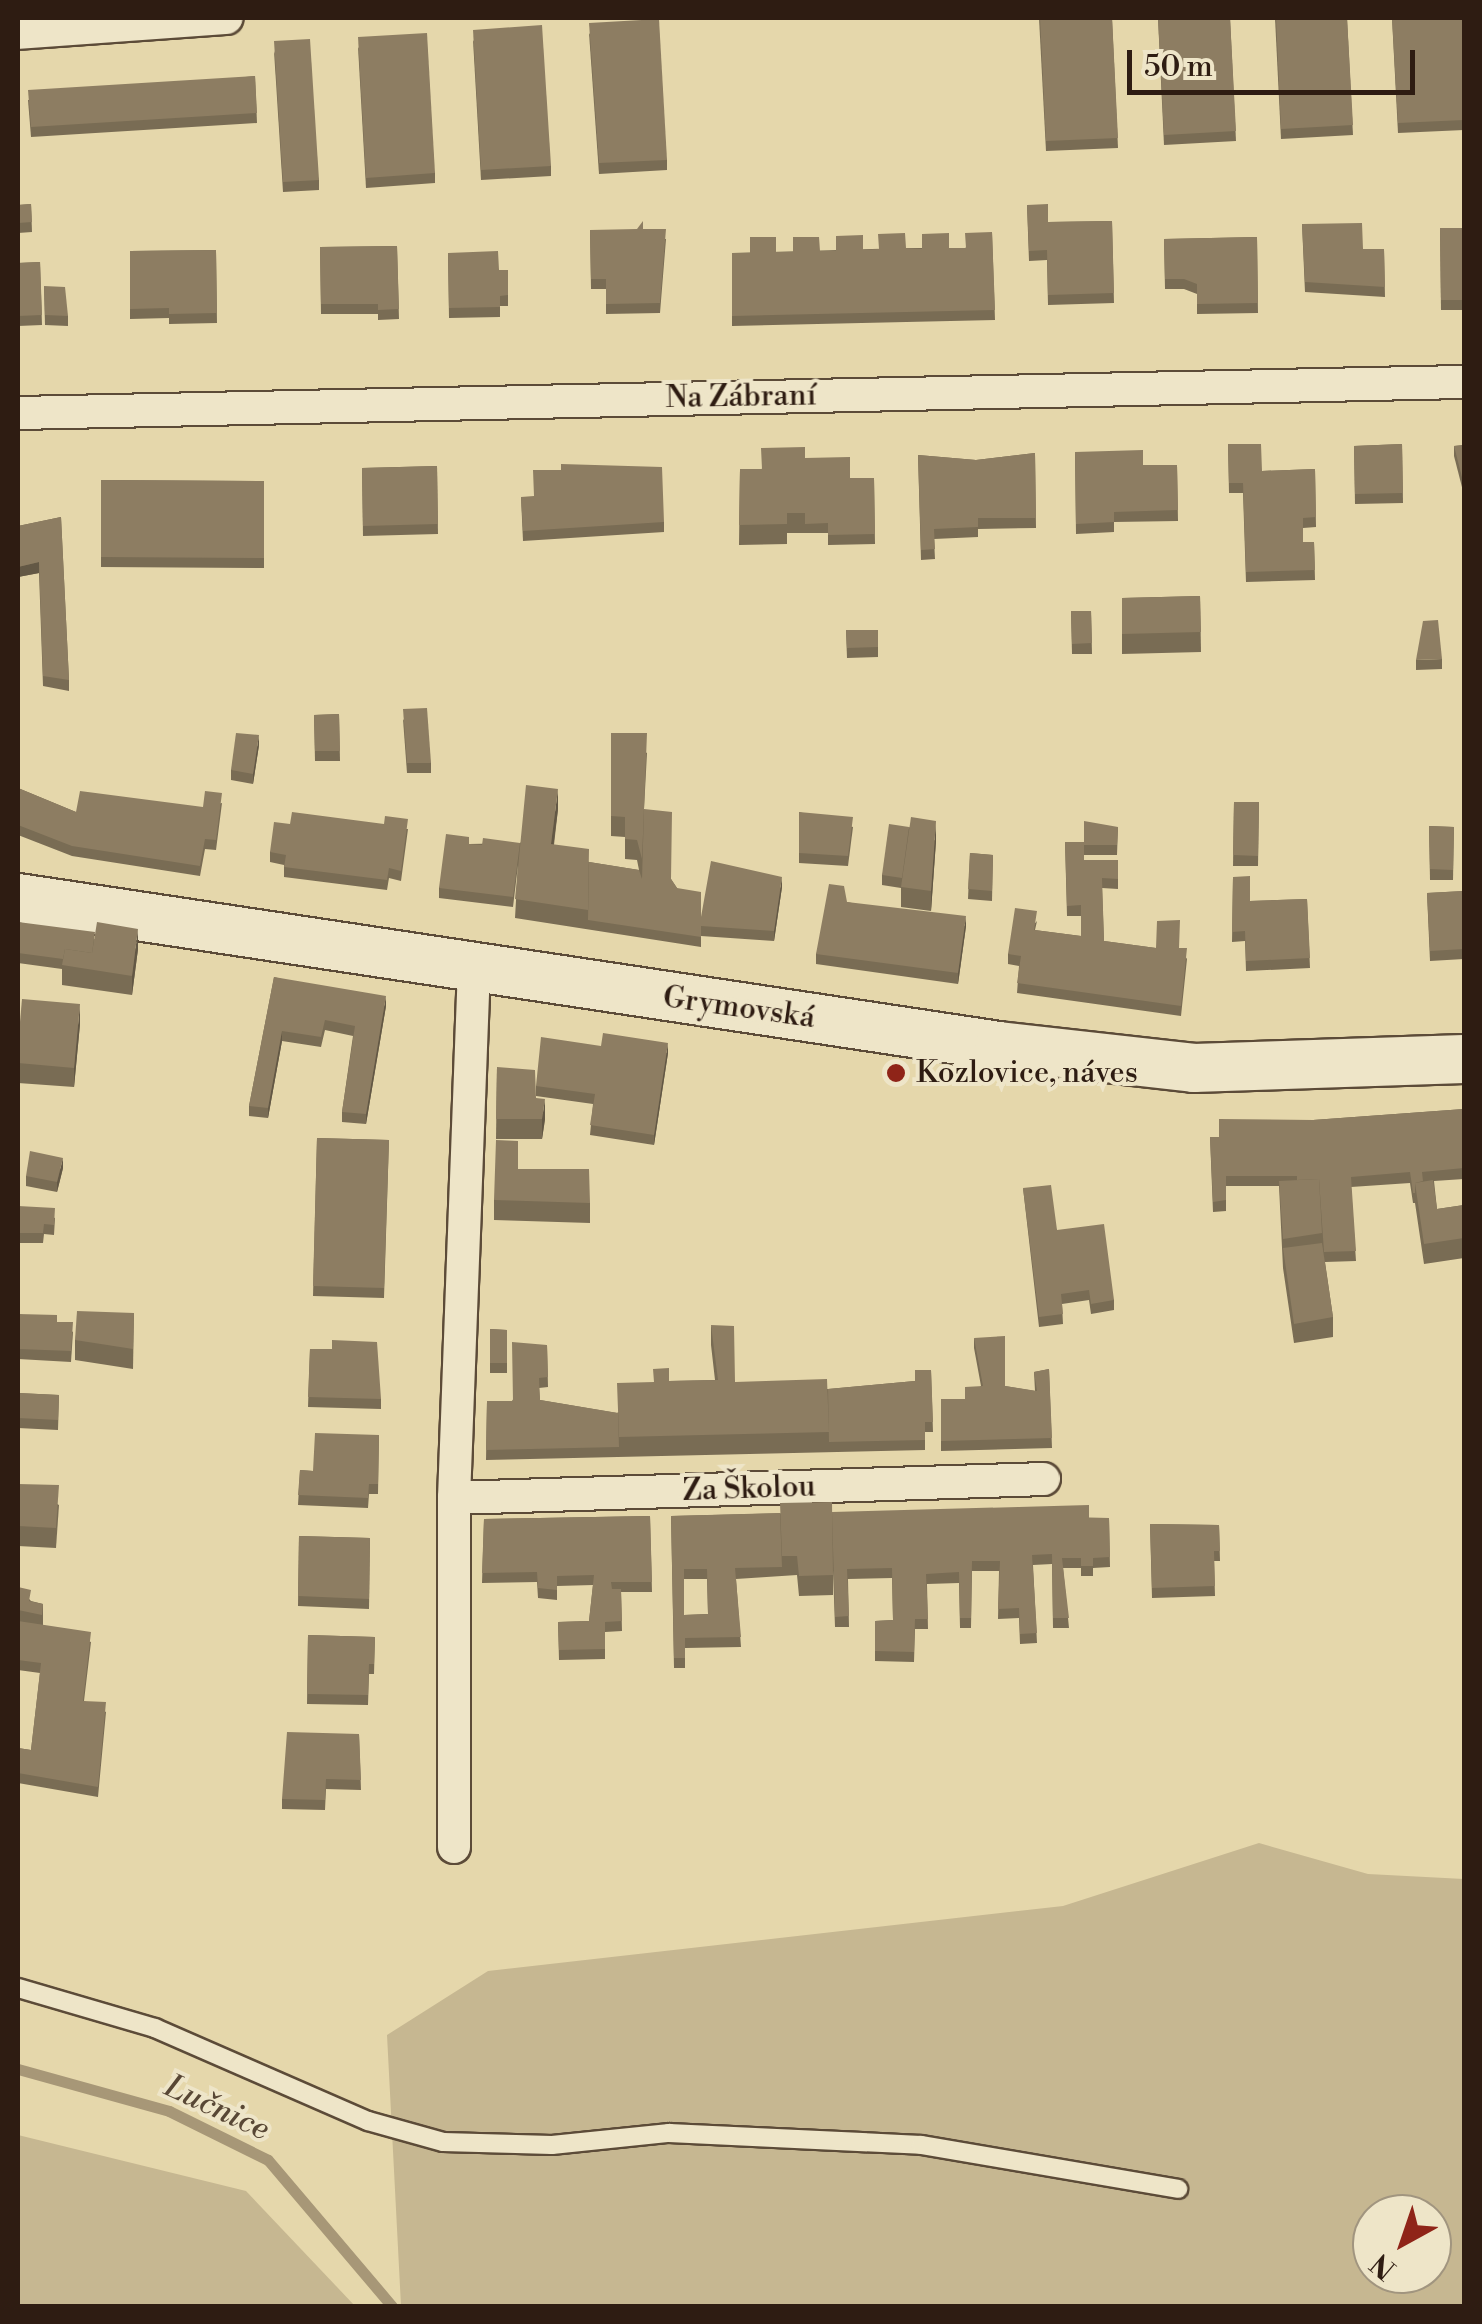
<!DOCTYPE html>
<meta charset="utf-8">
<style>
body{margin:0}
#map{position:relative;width:1482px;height:2324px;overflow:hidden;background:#e5d7ab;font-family:"Libre Bodoni",serif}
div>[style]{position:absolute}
.green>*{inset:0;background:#c6b791}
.stream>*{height:11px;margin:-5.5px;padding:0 5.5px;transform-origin:5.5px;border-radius:5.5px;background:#a79777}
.roads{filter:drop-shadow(2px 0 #5c4b38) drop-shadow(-2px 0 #5c4b38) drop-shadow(0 2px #5c4b38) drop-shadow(0 -2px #5c4b38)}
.service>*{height:18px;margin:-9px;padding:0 9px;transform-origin:9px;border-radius:9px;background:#eee5c8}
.minor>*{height:32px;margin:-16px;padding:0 16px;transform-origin:16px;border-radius:16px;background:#eee5c8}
.secondary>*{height:48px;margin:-24px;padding:0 24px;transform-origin:24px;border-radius:24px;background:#eee5c8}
.wall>*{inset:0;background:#796c54}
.shaded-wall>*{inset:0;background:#635845}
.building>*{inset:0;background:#8d7d62}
.dots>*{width:28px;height:28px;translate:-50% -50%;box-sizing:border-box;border:5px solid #eee5c8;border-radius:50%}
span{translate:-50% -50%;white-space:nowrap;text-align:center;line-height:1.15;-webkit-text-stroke:8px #eee5c8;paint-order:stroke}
.street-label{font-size:30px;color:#2e1c12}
.poi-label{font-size:30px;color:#2e1c12}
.left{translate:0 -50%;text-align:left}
.water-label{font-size:32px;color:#584735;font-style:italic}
.frame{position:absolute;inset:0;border:20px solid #2e1c12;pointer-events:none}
.north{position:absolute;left:1352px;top:2194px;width:100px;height:100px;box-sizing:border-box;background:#eee5c8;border:2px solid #a1957f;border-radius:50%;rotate:220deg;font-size:28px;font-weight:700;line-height:40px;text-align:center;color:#2e1c12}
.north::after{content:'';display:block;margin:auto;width:35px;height:45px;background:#8f2418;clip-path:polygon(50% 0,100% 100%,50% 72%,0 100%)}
.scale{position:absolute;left:1127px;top:50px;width:288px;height:45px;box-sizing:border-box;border:5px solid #2e1c12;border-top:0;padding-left:12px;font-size:30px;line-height:35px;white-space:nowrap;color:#2e1c12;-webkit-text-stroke:8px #eee5c8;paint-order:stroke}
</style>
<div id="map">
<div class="green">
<i style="clip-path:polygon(evenodd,1259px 1843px,1368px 1874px,1464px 1879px,1464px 2306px,401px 2306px,387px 2035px,488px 1971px,1063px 1906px,1259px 1843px,1372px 2214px,1432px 2214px,1432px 2274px,1372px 2274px,1372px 2214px)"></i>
<i style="clip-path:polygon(18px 2135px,246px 2191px,355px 2306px,18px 2306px)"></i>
</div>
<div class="stream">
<i style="left:18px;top:2069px;width:157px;rotate:15.5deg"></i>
<i style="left:169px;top:2111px;width:110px;rotate:26.3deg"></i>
<i style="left:268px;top:2160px;width:192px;rotate:49.7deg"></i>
</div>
<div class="roads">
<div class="service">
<i style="left:18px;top:1988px;width:143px;rotate:16.3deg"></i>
<i style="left:155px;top:2028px;width:232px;rotate:23.6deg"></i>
<i style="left:368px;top:2121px;width:78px;rotate:15.6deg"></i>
<i style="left:443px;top:2142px;width:109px;rotate:1.6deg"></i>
<i style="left:552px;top:2145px;width:118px;rotate:-5.9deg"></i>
<i style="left:669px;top:2133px;width:252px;rotate:2.7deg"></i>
<i style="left:921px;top:2145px;width:261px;rotate:9.7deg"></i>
</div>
<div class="minor">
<i style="left:18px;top:33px;width:209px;rotate:-4.1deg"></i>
<i style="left:18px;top:413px;width:1446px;rotate:-1.23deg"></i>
<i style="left:454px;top:1498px;width:590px;rotate:-1.84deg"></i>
<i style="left:454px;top:1847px;width:349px;rotate:-90deg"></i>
<i style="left:454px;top:1498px;width:530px;rotate:-87.84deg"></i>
</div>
<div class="secondary">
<i style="left:18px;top:898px;width:992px;rotate:8.58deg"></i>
<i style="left:999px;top:1046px;width:196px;rotate:6.4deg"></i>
<i style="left:1194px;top:1068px;width:270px;rotate:-1.9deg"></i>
</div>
</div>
<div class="wall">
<i style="clip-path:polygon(1039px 18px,1112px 18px,1118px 148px,1046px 151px)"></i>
<i style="clip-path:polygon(1158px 18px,1230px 18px,1236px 141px,1164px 145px)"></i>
<i style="clip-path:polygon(1275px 18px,1347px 18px,1353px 135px,1281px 139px)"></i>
<i style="clip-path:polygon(1392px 18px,1464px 18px,1464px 130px,1398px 133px)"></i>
<i style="clip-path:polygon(589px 33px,667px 160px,667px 170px,599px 174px)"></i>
<i style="clip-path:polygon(473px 40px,551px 166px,551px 176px,481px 180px)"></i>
<i style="clip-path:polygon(358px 47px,435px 173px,435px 183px,366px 188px)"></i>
<i style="clip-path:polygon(274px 51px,319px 180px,319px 190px,283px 192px)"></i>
<i style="clip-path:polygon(255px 76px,257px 123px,31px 137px,28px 100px)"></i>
<i style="clip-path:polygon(31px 204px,32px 232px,18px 233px,18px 205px)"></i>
<i style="clip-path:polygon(1027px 205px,1048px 222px,1112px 221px,1114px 303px,1048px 305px,1047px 260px,1029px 261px)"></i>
<i style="clip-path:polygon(1302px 224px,1363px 249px,1384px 249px,1385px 297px,1305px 292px)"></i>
<i style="clip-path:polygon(1440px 228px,1464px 228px,1464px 310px,1441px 310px)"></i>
<i style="clip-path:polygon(590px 230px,666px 239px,660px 313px,606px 314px,606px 289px,591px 289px)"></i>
<i style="clip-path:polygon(992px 232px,995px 320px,732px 326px,732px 253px,906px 248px,965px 248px)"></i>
<i style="clip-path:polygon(1257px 237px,1258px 313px,1197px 314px,1197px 294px,1184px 289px,1165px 289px,1164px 239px)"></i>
<i style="clip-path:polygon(397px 246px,399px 319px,378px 320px,378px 314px,321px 314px,320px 247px)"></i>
<i style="clip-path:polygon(216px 250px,217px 323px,169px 324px,169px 318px,130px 319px,130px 251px)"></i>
<i style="clip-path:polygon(448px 253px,499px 270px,508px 270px,508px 306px,500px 306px,500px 317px,449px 318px)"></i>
<i style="clip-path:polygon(40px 262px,42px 325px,18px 326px,18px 263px)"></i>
<i style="clip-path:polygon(44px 286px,68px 316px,68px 326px,45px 325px)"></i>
<i style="clip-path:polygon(1228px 444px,1262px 471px,1315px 469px,1316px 527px,1303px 528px,1303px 542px,1314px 542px,1315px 580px,1246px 582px,1243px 493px,1229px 493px)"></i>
<i style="clip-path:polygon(1402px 444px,1403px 503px,1355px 504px,1354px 446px)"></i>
<i style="clip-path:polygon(1464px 445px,1464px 495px,1454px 456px,1454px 446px)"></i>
<i style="clip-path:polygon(1075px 452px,1143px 465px,1177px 465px,1178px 521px,1114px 522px,1114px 532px,1076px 534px)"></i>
<i style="clip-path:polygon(1035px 453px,1036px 528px,978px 529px,978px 537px,934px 539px,935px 559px,921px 560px,918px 455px,976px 460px)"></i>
<i style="clip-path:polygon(805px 458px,850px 478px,874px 478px,875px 544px,828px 545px,828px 533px,787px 533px,787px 544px,739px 545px,740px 469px,761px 469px)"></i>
<i style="clip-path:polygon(437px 466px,438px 534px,363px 536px,362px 468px)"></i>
<i style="clip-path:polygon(101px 480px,264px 481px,264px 568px,101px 567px)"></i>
<i style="clip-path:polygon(521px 497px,664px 522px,664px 532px,523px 541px)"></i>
<i style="clip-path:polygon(61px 517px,69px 680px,69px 691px,43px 686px,39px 573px,18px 577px,18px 526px)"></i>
<i style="clip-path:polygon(1200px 596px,1201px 652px,1122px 654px,1122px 598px)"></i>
<i style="clip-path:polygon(1071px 611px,1091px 611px,1092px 654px,1072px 654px)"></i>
<i style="clip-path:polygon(846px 630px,878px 630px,878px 657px,847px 658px)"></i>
<i style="clip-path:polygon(1442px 659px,1442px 669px,1416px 670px,1416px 660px)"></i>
<i style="clip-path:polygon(339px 714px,340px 761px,315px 761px,314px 715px)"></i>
<i style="clip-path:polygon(403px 719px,431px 763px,431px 773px,407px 773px)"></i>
<i style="clip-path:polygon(611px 733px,647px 753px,644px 809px,671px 879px,677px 888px,701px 917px,782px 887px,774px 941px,701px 936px,701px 947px,515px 918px,518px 865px,513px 907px,439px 898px,439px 888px,469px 844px,520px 843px,558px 809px,554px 845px,589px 862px,639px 870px,637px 860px,625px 859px,625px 837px,611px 836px)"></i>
<i style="clip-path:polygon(259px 745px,253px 784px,231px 780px,231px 770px)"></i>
<i style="clip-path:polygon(18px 788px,76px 812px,203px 807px,222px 803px,216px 850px,205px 849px,200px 876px,72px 856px,18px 835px)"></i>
<i style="clip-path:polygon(1234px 802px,1259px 802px,1258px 866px,1233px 866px)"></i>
<i style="clip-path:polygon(799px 812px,853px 827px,848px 866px,799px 863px)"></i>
<i style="clip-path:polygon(290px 824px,408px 829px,401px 881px,389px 878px,387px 890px,284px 877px,284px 865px,270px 862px,270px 852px)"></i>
<i style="clip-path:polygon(1429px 826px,1454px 827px,1453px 880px,1430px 880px)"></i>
<i style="clip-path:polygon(909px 827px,936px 841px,931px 911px,901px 907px,901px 888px,882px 885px,882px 875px)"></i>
<i style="clip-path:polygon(1118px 827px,1117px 855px,1084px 855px,1084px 860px,1118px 860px,1118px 889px,1102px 888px,1104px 941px,1156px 948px,1180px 948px,1187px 959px,1181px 1016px,1017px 993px,1019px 966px,1008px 964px,1008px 954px,1037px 921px,1035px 930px,1081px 936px,1081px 916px,1067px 916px,1065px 842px,1084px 842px)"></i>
<i style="clip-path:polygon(970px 853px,993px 855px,992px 901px,968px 899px)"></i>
<i style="clip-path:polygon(1233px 877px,1250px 901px,1307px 899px,1310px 968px,1246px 971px,1245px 941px,1232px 942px)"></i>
<i style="clip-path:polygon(1464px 891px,1464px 959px,1430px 961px,1427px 893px)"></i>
<i style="clip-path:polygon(847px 902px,966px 926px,958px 984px,816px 964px,816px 954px)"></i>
<i style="clip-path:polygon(18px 922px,138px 949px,132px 995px,62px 985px,62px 969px,18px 963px)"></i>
<i style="clip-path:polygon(274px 977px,386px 1006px,366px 1124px,342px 1122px,342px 1112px,353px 1036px,325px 1030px,321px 1047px,282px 1041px,268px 1118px,249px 1116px,249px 1106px)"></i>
<i style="clip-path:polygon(80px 1024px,74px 1087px,18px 1083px,18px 1045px)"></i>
<i style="clip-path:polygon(601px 1046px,668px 1053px,654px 1145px,590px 1135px,593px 1104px,536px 1096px,536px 1086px)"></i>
<i style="clip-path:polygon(497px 1067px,536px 1098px,545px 1119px,542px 1139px,496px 1139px)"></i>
<i style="clip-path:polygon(1464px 1109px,1464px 1179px,1434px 1181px,1437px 1209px,1464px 1205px,1464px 1258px,1424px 1264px,1415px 1203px,1413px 1203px,1410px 1183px,1351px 1187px,1356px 1261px,1325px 1262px,1333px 1317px,1333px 1337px,1294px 1343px,1283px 1268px,1279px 1186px,1226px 1186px,1226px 1211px,1213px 1212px,1210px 1137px,1219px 1137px,1313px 1120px)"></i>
<i style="clip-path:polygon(317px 1138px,389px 1140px,384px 1298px,313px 1296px)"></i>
<i style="clip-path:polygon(63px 1168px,57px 1192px,26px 1186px,26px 1176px)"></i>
<i style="clip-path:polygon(518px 1169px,590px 1203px,590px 1223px,494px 1220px,494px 1200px)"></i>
<i style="clip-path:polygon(1023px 1188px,1114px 1300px,1114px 1310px,1091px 1314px,1089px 1300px,1062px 1304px,1063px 1324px,1039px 1327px)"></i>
<i style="clip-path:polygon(18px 1206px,55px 1218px,54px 1235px,44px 1234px,43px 1243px,18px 1243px)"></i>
<i style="clip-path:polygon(134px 1313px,133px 1369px,75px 1360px,75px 1340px)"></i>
<i style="clip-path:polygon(18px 1314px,57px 1322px,73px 1332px,71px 1362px,18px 1359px)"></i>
<i style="clip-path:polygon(711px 1325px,735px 1382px,828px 1389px,915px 1381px,931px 1370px,933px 1432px,925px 1432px,925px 1450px,486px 1460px,487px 1401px,512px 1401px,547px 1345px,548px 1387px,539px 1388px,540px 1400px,617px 1413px,669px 1381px,715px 1380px,711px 1345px)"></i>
<i style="clip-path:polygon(490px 1329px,507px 1330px,507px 1373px,490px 1373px)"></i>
<i style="clip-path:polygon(974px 1338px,1005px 1386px,1035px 1391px,1034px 1372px,1049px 1369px,1052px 1448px,941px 1451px,941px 1399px,965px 1399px,981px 1386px,974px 1348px)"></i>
<i style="clip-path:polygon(310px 1349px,381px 1399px,381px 1409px,308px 1407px)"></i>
<i style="clip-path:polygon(18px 1393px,59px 1395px,58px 1430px,18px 1428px)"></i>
<i style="clip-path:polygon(379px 1435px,378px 1494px,369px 1494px,368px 1508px,298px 1505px,300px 1470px,313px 1471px)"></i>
<i style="clip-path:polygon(18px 1484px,59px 1505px,56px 1548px,18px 1546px)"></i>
<i style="clip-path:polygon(evenodd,832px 1512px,1109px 1518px,1110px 1567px,1093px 1568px,1093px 1576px,1081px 1576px,1081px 1568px,1063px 1568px,1069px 1628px,1053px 1628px,1052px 1564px,1033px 1565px,1037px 1643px,1020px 1644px,1019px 1618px,998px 1619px,999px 1571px,972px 1571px,971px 1628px,960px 1628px,959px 1583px,927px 1584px,928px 1629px,915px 1629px,914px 1662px,875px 1661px,875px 1621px,893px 1620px,892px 1578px,848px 1579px,849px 1627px,835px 1627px,833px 1570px,833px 1595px,799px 1596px,797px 1575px,736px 1579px,741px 1647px,685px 1648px,685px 1668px,674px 1668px,671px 1516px,832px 1512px,684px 1579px,707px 1579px,708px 1614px,684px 1615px,684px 1579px)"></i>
<i style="clip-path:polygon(650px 1516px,652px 1592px,621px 1592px,622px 1631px,605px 1632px,605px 1659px,559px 1660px,558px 1622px,589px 1621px,593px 1585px,557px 1586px,557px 1600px,538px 1598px,537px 1582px,482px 1583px,484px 1519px)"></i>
<i style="clip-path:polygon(1150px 1524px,1219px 1525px,1220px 1561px,1214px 1561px,1215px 1596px,1152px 1598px)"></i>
<i style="clip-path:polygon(299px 1536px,370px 1538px,369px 1609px,298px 1606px)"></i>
<i style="clip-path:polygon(18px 1587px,31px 1601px,43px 1604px,43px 1625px,91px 1642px,84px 1701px,106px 1712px,98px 1797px,18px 1783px,18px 1748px,31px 1750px,40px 1673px,18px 1670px)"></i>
<i style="clip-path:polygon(308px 1635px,375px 1637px,374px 1674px,369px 1674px,368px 1705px,307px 1704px)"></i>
<i style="clip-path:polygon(359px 1734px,361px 1790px,326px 1789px,325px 1810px,282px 1809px,282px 1799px)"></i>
</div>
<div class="shaded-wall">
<i style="clip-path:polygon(39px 562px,39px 573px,18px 577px,18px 567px)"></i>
<i style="clip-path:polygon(259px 735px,259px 745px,253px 784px,253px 774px)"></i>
<i style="clip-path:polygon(558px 789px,558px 809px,551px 864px,551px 844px)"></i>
<i style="clip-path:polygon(936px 821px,936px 841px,931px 911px,931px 891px)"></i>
<i style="clip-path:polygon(782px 877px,782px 887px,774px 941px,774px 931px)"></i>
<i style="clip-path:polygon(966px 916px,966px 926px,958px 984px,958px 973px)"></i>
<i style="clip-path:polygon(138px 929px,138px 949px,132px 995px,132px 976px)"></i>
<i style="clip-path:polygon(386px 996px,386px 1006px,366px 1124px,366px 1114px)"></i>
<i style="clip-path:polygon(80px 1004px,80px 1024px,74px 1087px,74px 1068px)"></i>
<i style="clip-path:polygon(282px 1031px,282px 1041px,268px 1118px,268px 1108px)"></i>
<i style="clip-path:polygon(668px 1043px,668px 1053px,654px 1145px,654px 1135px)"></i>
<i style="clip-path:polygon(545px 1099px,545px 1119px,542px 1139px,542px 1119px)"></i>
<i style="clip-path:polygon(63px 1158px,63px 1168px,57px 1192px,57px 1182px)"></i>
</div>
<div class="building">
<i style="clip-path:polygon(1040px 18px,1112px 18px,1118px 138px,1046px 141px)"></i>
<i style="clip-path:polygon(1158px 18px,1230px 18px,1236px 131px,1164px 135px)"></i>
<i style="clip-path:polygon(1276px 18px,1347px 18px,1353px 125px,1281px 129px)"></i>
<i style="clip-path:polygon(1392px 18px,1464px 18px,1464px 120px,1398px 123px)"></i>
<i style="clip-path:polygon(659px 19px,667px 160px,599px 163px,589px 23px)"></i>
<i style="clip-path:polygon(542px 25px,551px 166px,481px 170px,473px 30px)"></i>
<i style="clip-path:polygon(427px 33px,435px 173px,366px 178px,358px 37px)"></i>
<i style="clip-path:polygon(310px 39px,319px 180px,283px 182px,274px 41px)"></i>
<i style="clip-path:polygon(255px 76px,257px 113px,31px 127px,28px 90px)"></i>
<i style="clip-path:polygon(31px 204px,32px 222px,18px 223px,18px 205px)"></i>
<i style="clip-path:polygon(1048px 204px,1048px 222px,1112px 221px,1114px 293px,1048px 295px,1047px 250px,1029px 251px,1027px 205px)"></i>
<i style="clip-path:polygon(643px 221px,643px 229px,666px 229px,660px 303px,606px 304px,606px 279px,591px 279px,590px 230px,637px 229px)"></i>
<i style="clip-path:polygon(1362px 223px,1363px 249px,1384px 249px,1385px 287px,1305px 282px,1302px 224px)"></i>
<i style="clip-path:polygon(1440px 228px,1464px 228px,1464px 300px,1441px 300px)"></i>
<i style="clip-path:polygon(992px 232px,995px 310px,732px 316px,732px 253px,750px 253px,750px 237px,776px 237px,776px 252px,793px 252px,793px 237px,819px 237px,820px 251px,836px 251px,836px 236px,863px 235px,863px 250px,879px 249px,878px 234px,905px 233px,906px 248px,922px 249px,922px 234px,949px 233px,949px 248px,966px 248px,965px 233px)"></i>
<i style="clip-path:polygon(1257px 237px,1258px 303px,1197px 304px,1197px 284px,1184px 279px,1165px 279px,1164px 239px)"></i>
<i style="clip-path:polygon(397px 246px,399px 309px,378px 310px,378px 304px,321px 304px,320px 247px)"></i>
<i style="clip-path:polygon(216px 250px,217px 313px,169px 314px,169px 308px,130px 309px,130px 251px)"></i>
<i style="clip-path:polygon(498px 251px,499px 270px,508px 270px,508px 295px,500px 296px,500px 307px,449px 308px,448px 253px)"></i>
<i style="clip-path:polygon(40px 262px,42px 315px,18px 316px,18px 263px)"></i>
<i style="clip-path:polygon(44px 286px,65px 287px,68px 316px,45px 315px)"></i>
<i style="clip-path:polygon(1228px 444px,1261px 444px,1262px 471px,1315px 469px,1316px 517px,1303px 518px,1303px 542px,1314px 542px,1315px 570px,1246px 572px,1243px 483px,1229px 483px)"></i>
<i style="clip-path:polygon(1402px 444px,1403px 493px,1355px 494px,1354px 446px)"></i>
<i style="clip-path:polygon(1464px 445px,1464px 485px,1454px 446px)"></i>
<i style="clip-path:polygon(805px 447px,805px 513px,787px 513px,787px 524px,739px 525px,740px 469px,762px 469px,761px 448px)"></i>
<i style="clip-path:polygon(1143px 450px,1143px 465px,1177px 465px,1178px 510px,1114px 512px,1114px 522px,1076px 524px,1075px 452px)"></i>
<i style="clip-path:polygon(1035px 453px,1036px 518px,978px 518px,978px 527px,934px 529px,935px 549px,921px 550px,918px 455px,976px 460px)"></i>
<i style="clip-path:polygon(850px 457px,850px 478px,874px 478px,875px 534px,828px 535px,828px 523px,805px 524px,805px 458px)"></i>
<i style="clip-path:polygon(561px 464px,662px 467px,664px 522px,523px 531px,521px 497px,534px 496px,533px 470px,561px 470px)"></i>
<i style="clip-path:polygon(437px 466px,438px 524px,363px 526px,362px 468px)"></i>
<i style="clip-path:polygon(101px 480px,264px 481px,264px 558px,101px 557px)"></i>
<i style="clip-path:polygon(61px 517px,69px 680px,43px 676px,39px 562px,18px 567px,18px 526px)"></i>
<i style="clip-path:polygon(1200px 596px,1201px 632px,1122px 634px,1122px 598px)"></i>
<i style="clip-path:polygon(1071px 611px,1091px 611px,1092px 643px,1072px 644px)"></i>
<i style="clip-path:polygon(1438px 620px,1442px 659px,1416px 660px,1423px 621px)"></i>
<i style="clip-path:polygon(846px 630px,878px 630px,878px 647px,847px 648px)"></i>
<i style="clip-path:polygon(427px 708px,431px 763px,407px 763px,403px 709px)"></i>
<i style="clip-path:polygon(339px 714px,340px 751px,315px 751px,314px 715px)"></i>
<i style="clip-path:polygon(236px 733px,259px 735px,253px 774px,231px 770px)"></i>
<i style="clip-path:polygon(611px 733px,647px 733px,642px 859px,637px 840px,625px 839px,625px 817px,611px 816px)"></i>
<i style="clip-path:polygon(526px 785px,558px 789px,551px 844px,589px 849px,588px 910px,515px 899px)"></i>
<i style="clip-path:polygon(18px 788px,76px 812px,80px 791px,203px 807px,205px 791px,222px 793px,216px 840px,205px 839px,200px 866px,72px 846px,18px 825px)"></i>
<i style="clip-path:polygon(1234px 802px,1259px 802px,1258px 856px,1233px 855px)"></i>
<i style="clip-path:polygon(644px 809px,672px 812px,671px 879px,677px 888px,701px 892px,701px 917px,711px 861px,782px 877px,774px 931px,701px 926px,701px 937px,588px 920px,589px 862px,639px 870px,642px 879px)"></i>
<i style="clip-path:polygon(292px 812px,384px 824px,385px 816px,408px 819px,401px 871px,389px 868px,387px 880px,284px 867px,286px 855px,270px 852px,274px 822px,290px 824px)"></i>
<i style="clip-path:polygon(799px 812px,853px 817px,848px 856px,799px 853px)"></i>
<i style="clip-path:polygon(911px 817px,936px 821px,931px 891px,901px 887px)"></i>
<i style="clip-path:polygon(1084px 821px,1118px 827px,1117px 845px,1084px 845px,1084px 860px,1118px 860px,1118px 879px,1102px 878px,1104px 941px,1156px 948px,1157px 921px,1180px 920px,1179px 948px,1187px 948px,1181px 1006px,1017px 983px,1021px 956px,1008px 954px,1015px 908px,1037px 911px,1034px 930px,1081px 936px,1081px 905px,1067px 906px,1065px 842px,1084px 842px)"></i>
<i style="clip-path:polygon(889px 824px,909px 827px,902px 878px,882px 875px)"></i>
<i style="clip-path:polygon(1429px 826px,1454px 827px,1453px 870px,1430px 869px)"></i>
<i style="clip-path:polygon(446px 834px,469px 837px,469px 844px,482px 845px,483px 838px,520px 843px,513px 897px,439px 888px)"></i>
<i style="clip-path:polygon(970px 853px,993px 855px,992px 891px,968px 889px)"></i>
<i style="clip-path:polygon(1250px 876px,1250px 901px,1307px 899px,1310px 958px,1246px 961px,1245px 931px,1232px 932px,1233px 877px)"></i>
<i style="clip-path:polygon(829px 884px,844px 886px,847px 902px,966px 916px,958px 973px,816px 954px)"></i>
<i style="clip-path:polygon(1464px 891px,1464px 949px,1430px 951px,1427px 893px)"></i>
<i style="clip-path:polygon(18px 922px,95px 932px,92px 953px,65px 949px,63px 959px,18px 953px)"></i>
<i style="clip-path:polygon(97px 922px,138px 929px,132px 976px,62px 965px,65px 949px,92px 953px)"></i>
<i style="clip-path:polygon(274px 977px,386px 996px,366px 1114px,342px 1112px,355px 1026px,325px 1020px,321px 1037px,282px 1031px,268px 1108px,249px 1106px)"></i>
<i style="clip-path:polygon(22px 999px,80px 1004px,74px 1068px,18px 1063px,18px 1045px)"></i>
<i style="clip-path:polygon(603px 1033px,668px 1043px,654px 1135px,590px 1125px,595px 1094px,536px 1086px,541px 1037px,601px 1046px)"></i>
<i style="clip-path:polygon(497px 1067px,535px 1070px,536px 1098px,545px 1099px,542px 1119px,496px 1119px)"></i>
<i style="clip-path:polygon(1464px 1109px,1464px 1168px,1422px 1172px,1423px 1181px,1415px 1183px,1415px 1193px,1413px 1193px,1410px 1172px,1351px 1177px,1356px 1251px,1324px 1252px,1319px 1179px,1297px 1180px,1297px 1176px,1226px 1176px,1226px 1200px,1213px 1202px,1210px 1137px,1219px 1137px,1219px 1119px,1313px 1120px)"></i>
<i style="clip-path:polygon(317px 1138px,389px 1140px,384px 1288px,313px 1286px)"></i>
<i style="clip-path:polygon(496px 1140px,518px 1141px,518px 1169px,589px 1169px,590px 1203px,494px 1200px)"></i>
<i style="clip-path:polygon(30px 1151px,63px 1158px,57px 1182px,26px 1176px)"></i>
<i style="clip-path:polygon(1319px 1179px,1322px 1233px,1283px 1239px,1279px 1181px)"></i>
<i style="clip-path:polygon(1433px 1180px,1437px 1209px,1464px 1205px,1464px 1238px,1424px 1244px,1415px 1183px)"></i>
<i style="clip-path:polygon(1051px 1185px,1057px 1230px,1104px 1224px,1114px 1300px,1091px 1304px,1089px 1290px,1061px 1294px,1063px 1314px,1039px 1317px,1023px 1188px)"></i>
<i style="clip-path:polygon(18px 1206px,55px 1208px,54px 1225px,44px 1224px,43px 1233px,18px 1233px)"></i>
<i style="clip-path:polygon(1322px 1243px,1333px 1317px,1294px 1324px,1283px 1248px)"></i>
<i style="clip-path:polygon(77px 1311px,134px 1313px,133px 1349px,75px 1340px)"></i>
<i style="clip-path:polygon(18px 1314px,57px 1315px,57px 1322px,73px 1322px,71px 1351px,18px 1349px)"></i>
<i style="clip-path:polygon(711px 1325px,734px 1326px,735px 1382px,827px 1379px,829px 1432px,619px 1437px,617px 1383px,654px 1382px,653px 1369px,669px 1368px,669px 1381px,718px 1380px)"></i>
<i style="clip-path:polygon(490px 1329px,507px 1330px,507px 1363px,490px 1363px)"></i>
<i style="clip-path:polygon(1005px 1336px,1005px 1386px,1037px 1391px,1034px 1372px,1049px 1369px,1052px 1438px,941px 1441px,941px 1399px,965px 1399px,965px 1387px,983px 1386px,974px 1338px)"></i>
<i style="clip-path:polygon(332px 1340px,377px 1342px,381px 1399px,308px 1397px,310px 1349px,332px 1349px)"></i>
<i style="clip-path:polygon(512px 1342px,547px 1345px,548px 1377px,539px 1378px,540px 1400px,618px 1413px,619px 1447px,486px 1450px,487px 1401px,513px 1401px)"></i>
<i style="clip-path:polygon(915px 1370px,931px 1370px,933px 1422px,925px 1422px,925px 1440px,829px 1442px,828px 1389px,915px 1381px)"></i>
<i style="clip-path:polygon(18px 1393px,59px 1395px,58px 1420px,18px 1418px)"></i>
<i style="clip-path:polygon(315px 1433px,379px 1435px,378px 1484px,369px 1484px,368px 1498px,298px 1495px,300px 1470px,313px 1471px)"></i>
<i style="clip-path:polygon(18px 1484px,59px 1485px,56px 1528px,18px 1526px)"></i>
<i style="clip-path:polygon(832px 1502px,833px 1575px,799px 1576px,797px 1556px,782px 1556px,780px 1503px)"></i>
<i style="clip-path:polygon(1089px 1505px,1089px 1518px,1109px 1518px,1110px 1557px,1093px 1558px,1093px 1566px,1081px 1566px,1081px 1558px,1062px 1558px,1069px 1618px,1053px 1618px,1052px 1554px,1032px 1555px,1037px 1633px,1020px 1634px,1019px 1608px,998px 1609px,1000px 1561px,972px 1561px,971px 1618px,960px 1618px,959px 1572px,926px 1574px,928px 1619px,915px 1619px,914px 1652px,875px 1651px,875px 1621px,893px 1620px,892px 1568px,847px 1569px,849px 1616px,835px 1617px,832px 1512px)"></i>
<i style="clip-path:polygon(evenodd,780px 1513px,782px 1567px,735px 1568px,741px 1637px,685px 1638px,685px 1658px,674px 1658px,671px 1516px,780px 1513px,684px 1569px,707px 1569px,708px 1614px,684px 1615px,684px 1569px)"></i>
<i style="clip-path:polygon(650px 1516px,652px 1582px,611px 1582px,612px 1589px,621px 1589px,622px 1621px,605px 1622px,605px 1649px,559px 1650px,558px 1622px,589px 1621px,594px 1575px,557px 1576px,557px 1590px,538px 1588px,537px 1572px,482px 1573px,484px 1519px)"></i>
<i style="clip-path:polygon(1150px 1524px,1219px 1525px,1220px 1551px,1214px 1551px,1215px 1586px,1152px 1588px)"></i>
<i style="clip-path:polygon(299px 1536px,370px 1538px,369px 1599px,298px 1596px)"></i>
<i style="clip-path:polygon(18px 1587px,31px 1590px,29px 1601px,43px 1604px,42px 1615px,18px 1610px)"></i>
<i style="clip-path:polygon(18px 1621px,91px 1632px,83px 1701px,106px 1702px,98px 1787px,18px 1773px,18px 1748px,31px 1750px,41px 1663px,18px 1660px)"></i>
<i style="clip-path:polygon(308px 1635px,375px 1637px,374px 1664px,369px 1664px,368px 1695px,307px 1694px)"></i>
<i style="clip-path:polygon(287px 1732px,359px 1734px,361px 1780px,326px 1779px,325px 1800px,282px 1799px)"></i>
</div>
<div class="dots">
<i style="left:896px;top:1073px;background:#8f2418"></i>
</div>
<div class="street-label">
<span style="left:741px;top:397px;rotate:-1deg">Na Zábraní</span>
<span style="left:739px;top:1008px;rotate:8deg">Grymovská</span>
<span style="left:749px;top:1489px;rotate:-2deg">Za Školou</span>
</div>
<div class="poi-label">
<span class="left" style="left:916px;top:1073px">Kozlovice, náves</span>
</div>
<div class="water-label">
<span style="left:217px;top:2108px;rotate:25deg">Lučnice</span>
</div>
<div class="frame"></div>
<div class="north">N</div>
<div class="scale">50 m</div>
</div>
